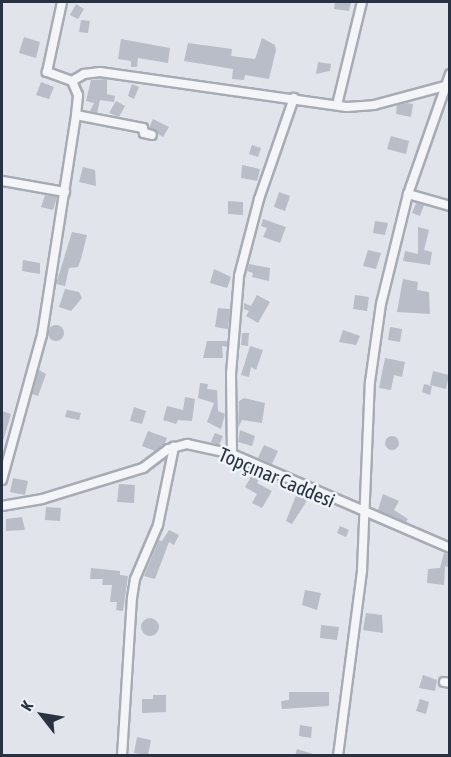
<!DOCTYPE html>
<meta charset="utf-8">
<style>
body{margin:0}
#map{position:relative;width:451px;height:757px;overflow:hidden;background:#e1e4ea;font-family:"Asap Condensed",sans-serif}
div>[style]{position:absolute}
.building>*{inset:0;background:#b8bdc7}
.round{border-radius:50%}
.roads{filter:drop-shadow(2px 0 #a6abb4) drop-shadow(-2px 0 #a6abb4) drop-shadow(0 2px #a6abb4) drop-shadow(0 -2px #a6abb4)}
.minor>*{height:8px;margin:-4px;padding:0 4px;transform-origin:4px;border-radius:4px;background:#f3f5f8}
span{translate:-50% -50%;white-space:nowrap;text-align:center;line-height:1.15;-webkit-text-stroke:5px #f0f3f7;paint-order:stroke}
.street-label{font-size:20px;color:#283242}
.frame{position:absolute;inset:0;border:3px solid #283242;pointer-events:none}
.north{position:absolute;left:12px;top:685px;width:60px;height:60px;-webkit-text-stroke:4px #f0f3f7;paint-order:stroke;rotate:301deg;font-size:16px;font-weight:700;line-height:24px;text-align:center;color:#283242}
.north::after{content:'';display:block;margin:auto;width:21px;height:27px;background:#283242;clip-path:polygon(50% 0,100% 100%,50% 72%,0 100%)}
</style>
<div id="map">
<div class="building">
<i style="clip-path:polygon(335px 2px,351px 2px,349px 11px,334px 9px)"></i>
<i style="clip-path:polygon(76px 4px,84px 9px,78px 19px,70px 15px)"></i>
<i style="clip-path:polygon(81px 20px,90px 21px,88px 33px,79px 32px)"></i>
<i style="clip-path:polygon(24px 37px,40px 42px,36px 58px,19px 53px)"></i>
<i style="clip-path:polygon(262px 38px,275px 45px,276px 50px,269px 79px,245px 75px,244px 80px,232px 79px,233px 69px,184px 61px,188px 43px,232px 49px,231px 56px,255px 59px)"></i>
<i style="clip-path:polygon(121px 39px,170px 48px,168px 63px,138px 58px,137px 67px,131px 67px,131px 61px,118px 59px)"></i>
<i style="clip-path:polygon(318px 62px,331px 64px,330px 71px,316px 74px)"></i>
<i style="clip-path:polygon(107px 79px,107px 94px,115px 96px,114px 102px,100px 100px,97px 113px,90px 111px,94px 103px,86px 101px,91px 80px)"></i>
<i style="clip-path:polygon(41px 82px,54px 87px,49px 99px,36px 95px)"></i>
<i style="clip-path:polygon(132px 84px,139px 87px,134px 99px,128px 96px)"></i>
<i style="clip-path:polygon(116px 101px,125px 106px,119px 117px,109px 113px)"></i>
<i style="clip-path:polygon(407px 103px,413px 104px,411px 117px,396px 114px,397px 105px)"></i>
<i style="clip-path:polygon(153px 119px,169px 127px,163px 137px,149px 128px)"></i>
<i style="clip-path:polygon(391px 136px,409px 141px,406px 154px,387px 149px)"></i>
<i style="clip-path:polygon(252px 145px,261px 148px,258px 157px,249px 154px)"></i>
<i style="clip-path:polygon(242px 165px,260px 169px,257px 181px,241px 178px)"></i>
<i style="clip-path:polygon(83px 167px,95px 170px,96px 186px,79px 182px)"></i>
<i style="clip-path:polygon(279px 192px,290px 196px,285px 211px,274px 207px)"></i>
<i style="clip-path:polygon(45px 195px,57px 197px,53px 210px,41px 207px)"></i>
<i style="clip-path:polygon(228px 201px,243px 202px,243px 215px,228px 214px)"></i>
<i style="clip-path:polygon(416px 203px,424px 205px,420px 216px,412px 213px)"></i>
<i style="clip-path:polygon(263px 219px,286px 227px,280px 243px,263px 237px,267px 228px,261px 226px)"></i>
<i style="clip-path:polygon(375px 221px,388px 223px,385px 235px,373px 233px)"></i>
<i style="clip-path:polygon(418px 227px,429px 230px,424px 250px,432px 252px,430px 265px,403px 261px,405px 251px,418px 254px)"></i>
<i style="clip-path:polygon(72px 232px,87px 235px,81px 259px,78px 267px,69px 268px,65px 286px,56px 284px)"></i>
<i style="clip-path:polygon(368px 250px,381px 253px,376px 269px,363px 266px)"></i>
<i style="clip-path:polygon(23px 260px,40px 263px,40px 274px,22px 271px)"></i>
<i style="clip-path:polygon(249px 264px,270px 268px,269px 281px,252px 277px,253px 273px,247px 271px)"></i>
<i style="clip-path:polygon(214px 269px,231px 277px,227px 288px,210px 283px)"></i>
<i style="clip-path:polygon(403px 279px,418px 282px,417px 290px,429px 292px,430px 314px,397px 312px)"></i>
<i style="clip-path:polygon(65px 289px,79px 292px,82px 298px,71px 311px,59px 307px)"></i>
<i style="clip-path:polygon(257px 295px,270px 302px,258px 323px,246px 316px,249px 311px,244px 309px,244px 303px,251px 306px)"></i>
<i style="clip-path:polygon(355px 295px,369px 297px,367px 311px,353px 309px)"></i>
<i style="clip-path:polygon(218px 308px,230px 309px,228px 329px,215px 327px)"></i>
<i class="round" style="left:48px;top:325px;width:16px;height:16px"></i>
<i style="clip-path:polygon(390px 327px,402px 329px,400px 342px,388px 340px)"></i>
<i style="clip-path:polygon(343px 330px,360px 336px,356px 345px,339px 342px)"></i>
<i style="clip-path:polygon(242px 333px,249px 333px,248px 346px,241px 345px)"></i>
<i style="clip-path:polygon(207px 341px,227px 341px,227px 347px,222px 346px,223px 358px,203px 358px)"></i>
<i style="clip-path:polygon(250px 346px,263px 350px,256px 370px,251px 367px,249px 377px,241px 375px)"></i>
<i style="clip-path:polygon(385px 358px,405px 362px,402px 377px,394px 375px,391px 390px,379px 388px)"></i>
<i style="clip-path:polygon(39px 370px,46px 374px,38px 396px,32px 394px)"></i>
<i style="clip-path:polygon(433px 371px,449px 375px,446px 389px,430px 385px)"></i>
<i style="clip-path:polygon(200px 383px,208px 384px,207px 389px,217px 390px,218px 411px,225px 414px,221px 429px,207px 422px,214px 403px,198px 398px)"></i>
<i style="clip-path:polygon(424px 384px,432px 386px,430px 395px,422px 392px)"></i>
<i style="clip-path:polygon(185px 397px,195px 399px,192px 421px,178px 420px,176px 424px,163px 420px,167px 406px,183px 410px)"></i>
<i style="clip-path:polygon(244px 398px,265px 403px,262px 423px,242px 420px,238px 428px,239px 401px)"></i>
<i style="clip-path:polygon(134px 407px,146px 411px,142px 424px,130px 421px)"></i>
<i style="clip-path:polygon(67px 410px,81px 413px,79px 420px,65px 417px)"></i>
<i style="clip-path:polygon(2px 411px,11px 414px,3px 441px,2px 441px)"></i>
<i style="clip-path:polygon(240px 430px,255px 436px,252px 446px,238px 442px)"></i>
<i style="clip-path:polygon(148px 431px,167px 438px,165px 443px,155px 451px,142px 446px)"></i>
<i style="clip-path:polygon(215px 433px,223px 436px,219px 445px,211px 442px)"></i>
<i class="round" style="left:385px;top:436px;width:14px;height:14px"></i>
<i style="clip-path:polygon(264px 445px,278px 451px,272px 464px,258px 458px)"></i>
<i style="clip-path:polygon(252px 475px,259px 479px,257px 483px,272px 491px,262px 508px,252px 503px,257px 494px,245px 487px)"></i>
<i style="clip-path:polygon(13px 478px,28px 481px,25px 495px,10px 492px)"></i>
<i style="clip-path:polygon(119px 484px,135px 485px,134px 503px,117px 502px)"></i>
<i style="clip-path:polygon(297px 493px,308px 499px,292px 524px,286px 521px)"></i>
<i style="clip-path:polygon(383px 494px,399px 501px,394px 510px,408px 519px,406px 522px,378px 510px)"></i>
<i style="clip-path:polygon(46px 507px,61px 508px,60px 521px,45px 520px)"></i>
<i style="clip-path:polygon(22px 517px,25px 530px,6px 531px,6px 519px)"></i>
<i style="clip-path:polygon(340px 526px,349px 530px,346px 537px,337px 533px)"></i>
<i style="clip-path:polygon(169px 530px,179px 535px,174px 545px,169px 542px,155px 579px,144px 576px,159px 540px,162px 541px)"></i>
<i style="clip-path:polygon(444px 553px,450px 555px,450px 568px,445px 566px,444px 585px,427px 583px,428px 569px,440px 568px)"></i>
<i style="clip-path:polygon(91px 568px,120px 571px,120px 575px,128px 576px,123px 611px,116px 610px,117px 602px,110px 602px,112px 585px,102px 585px,103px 579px,90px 579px)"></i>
<i style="clip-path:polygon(305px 590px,321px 593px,317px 610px,302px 605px)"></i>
<i style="clip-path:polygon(366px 613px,382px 615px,383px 633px,363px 630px)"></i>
<i class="round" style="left:141px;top:618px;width:18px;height:18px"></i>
<i style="clip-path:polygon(321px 625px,339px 627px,337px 640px,320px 638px)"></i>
<i style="clip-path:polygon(423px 675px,437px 680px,435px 691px,419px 688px)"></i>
<i style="clip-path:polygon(289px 692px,329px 692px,329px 706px,282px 709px,281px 701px,289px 700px)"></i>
<i style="clip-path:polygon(153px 695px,166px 695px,166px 712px,142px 713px,142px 699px,153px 699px)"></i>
<i style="clip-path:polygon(420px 699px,429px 702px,426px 714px,416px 711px)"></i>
<i style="clip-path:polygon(300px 725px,312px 727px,311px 738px,299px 736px)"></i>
<i style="clip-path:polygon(137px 737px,151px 740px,148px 755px,134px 753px)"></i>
<i style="clip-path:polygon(297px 749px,313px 754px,313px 756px,295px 756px)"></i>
</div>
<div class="roads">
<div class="minor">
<i style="left:72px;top:81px;width:14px;rotate:-30deg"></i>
<i style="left:84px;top:74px;width:16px;rotate:-7deg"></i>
<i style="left:100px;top:72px;width:249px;rotate:8.1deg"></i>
<i style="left:347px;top:107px;width:27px;rotate:-4deg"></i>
<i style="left:374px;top:105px;width:73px;rotate:-15deg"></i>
<i style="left:337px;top:105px;width:106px;rotate:-76.4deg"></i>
<i style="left:76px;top:115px;width:68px;rotate:11deg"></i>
<i style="left:143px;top:128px;width:5px;rotate:79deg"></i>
<i style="left:144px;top:133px;width:8px;rotate:14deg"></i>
<i style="left:2px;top:181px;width:64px;rotate:9.9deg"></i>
<i style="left:408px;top:194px;width:44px;rotate:15.9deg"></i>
<i style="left:232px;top:454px;width:80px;rotate:-90.7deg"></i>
<i style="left:231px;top:374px;width:98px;rotate:-85.3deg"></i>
<i style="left:239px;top:276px;width:80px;rotate:-75.4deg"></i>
<i style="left:259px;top:199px;width:107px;rotate:-70.9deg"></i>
<i style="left:2px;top:480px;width:150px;rotate:-74.6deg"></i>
<i style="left:42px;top:335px;width:223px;rotate:-81.2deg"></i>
<i style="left:76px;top:115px;width:20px;rotate:-84deg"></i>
<i style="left:78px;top:95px;width:15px;rotate:-113deg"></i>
<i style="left:72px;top:81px;width:27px;rotate:-160deg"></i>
<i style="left:47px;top:72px;width:72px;rotate:-77.9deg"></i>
<i style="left:2px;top:506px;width:41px;rotate:-9.9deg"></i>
<i style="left:42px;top:499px;width:106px;rotate:-17.1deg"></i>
<i style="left:143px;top:468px;width:31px;rotate:-37deg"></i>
<i style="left:168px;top:449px;width:20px;rotate:-15deg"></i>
<i style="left:187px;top:444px;width:46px;rotate:12.5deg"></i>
<i style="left:232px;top:454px;width:237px;rotate:23.3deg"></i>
<i style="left:444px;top:682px;width:6px;rotate:9deg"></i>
<i style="left:122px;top:756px;width:158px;rotate:-86.4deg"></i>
<i style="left:132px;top:598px;width:19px;rotate:-81deg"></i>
<i style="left:135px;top:579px;width:59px;rotate:-66.9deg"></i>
<i style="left:158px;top:525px;width:80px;rotate:-78.4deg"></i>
<i style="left:338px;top:756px;width:188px;rotate:-82.6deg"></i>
<i style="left:362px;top:570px;width:188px;rotate:-87.6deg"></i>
<i style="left:370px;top:382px;width:79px;rotate:-82deg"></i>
<i style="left:381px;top:304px;width:113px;rotate:-76.2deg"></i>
<i style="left:408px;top:194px;width:127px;rotate:-70.7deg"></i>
</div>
</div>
<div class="street-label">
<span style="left:277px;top:477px;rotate:23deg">Topçınar Caddesi</span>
</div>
<div class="frame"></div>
<div class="north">K</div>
</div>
